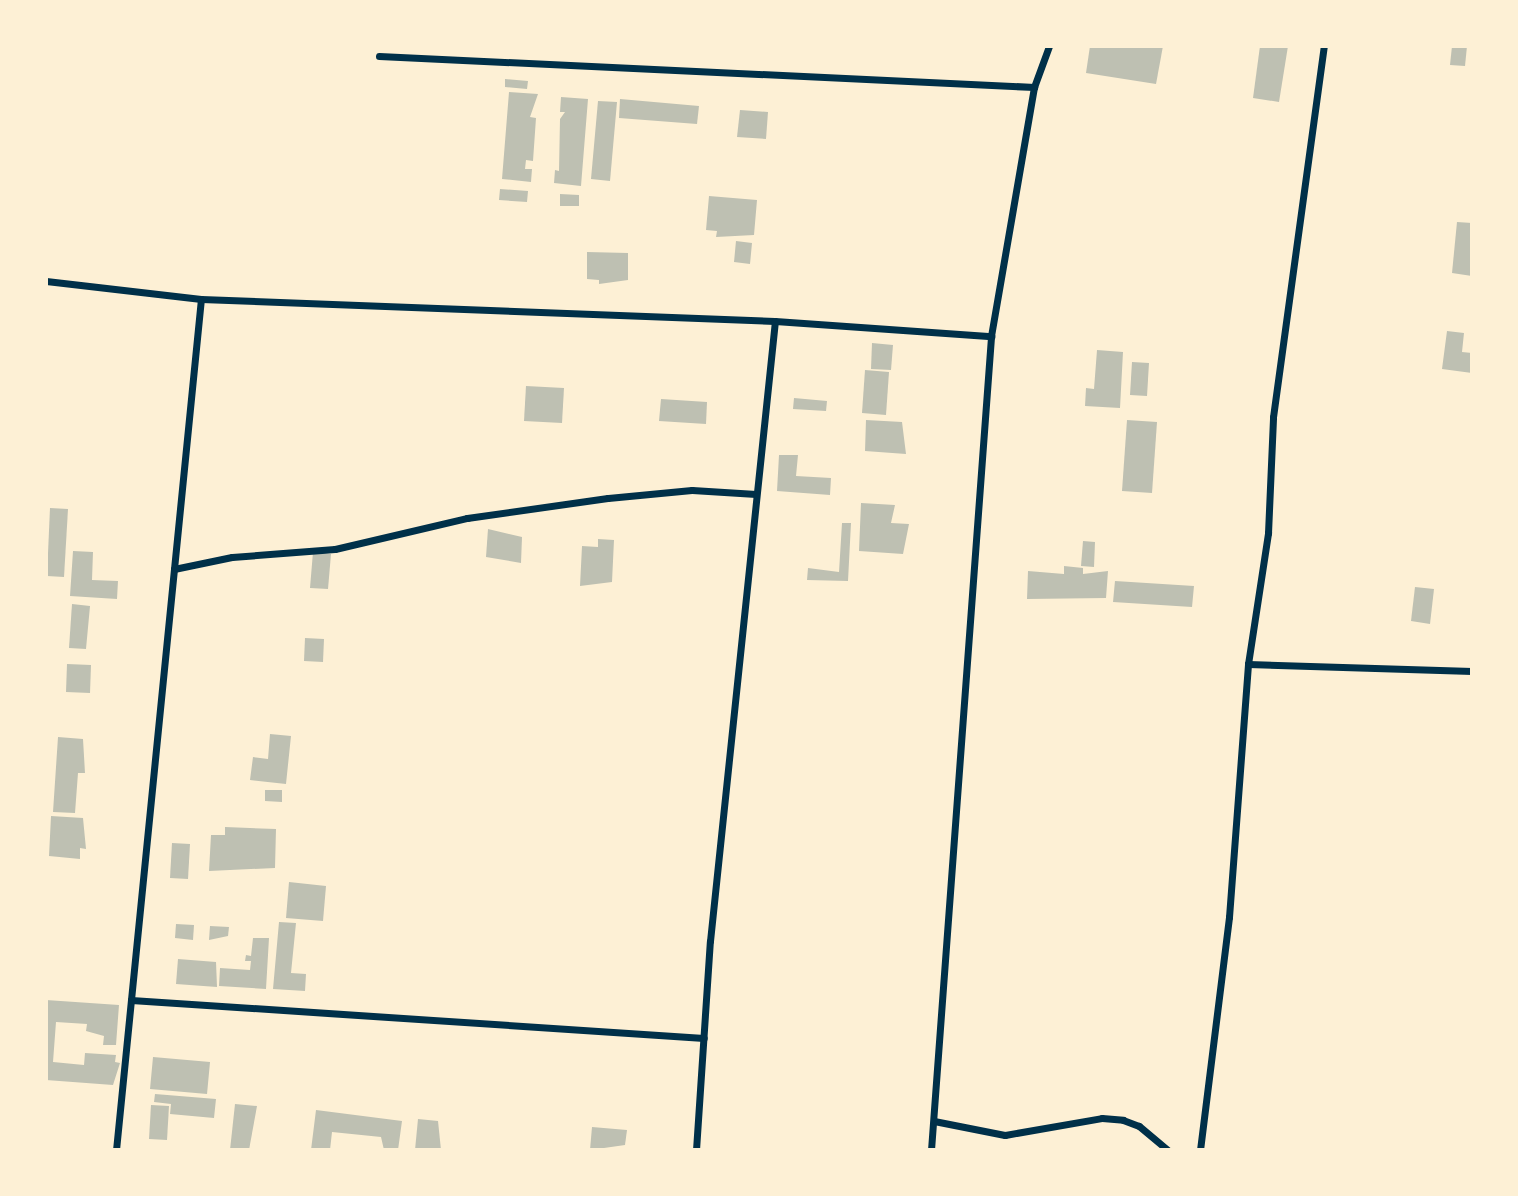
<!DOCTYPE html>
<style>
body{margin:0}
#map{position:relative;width:1518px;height:1196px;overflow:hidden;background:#fdf0d5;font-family:"Archivo Narrow",sans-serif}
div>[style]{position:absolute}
.building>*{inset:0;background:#bec0b2}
.minor>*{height:7px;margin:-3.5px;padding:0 3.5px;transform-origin:3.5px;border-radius:3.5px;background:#003049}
span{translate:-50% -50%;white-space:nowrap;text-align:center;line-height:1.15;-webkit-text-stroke:6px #fdf0d5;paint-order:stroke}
.frame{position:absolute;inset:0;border:48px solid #fdf0d5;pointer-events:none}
</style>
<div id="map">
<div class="building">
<i style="clip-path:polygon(1090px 46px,1163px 46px,1156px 84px,1086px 73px)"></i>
<i style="clip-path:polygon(1260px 46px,1288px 46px,1279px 102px,1253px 98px)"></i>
<i style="clip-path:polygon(1452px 46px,1467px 46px,1465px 66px,1450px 65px)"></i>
<i style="clip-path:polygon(505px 79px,528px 81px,527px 89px,505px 87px)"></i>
<i style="clip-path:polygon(509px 92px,538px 94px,530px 117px,536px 118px,533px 161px,526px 160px,525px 169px,532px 169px,531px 182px,502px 179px)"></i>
<i style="clip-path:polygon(561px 97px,588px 99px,581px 186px,554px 183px,555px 170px,559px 171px,560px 119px,565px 112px,560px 112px)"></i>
<i style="clip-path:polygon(620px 99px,699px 106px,697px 124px,619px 118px)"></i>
<i style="clip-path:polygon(598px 101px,617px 102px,610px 181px,591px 179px)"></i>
<i style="clip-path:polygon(740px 110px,768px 112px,766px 139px,737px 137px)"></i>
<i style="clip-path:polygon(500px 189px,528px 191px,527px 202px,499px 200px)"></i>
<i style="clip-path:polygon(560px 194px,579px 195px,579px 206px,560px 206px)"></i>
<i style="clip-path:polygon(709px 196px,757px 200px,754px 235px,716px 237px,717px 231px,706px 230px)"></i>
<i style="clip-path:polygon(1457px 222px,1472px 223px,1472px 276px,1452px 273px)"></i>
<i style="clip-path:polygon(736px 241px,752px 243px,750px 264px,734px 262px)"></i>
<i style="clip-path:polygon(587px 252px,628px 253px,628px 280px,599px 284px,599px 280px,587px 279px)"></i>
<i style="clip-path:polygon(1447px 331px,1464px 333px,1462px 352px,1472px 353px,1472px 373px,1442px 369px)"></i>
<i style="clip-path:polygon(872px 343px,893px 345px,891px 370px,871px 369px)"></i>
<i style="clip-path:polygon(1097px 350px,1123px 352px,1120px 408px,1085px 406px,1086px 388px,1094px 389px)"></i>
<i style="clip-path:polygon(1132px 362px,1149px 363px,1147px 396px,1130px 395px)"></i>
<i style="clip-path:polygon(865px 370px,889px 372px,886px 415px,862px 413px)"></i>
<i style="clip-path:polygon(526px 386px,564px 388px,562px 423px,524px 421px)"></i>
<i style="clip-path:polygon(794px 398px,827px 401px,826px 411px,793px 409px)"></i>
<i style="clip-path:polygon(661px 399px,707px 402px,706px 424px,659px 421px)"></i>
<i style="clip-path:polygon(866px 420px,902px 422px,906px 454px,865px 451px)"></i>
<i style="clip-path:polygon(1127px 420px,1157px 422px,1152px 493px,1122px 491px)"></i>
<i style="clip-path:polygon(779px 455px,798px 455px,796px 476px,831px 478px,830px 495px,777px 491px)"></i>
<i style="clip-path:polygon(861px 503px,895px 505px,891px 523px,909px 524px,903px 554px,859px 551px)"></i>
<i style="clip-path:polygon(50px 508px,68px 509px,64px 577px,47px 576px)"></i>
<i style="clip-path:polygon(842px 523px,851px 523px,848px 581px,807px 580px,808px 568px,839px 572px)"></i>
<i style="clip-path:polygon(488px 529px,522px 537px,521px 563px,486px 557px)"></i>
<i style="clip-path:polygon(598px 539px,614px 540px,612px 582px,580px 586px,582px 546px,598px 547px)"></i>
<i style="clip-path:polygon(1083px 541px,1095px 542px,1094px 567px,1081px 566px)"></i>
<i style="clip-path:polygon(73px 551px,93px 552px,92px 580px,118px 581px,117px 599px,70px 596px)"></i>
<i style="clip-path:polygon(313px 552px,331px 554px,328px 589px,310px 588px)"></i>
<i style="clip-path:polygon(1064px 566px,1083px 568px,1083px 574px,1108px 571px,1106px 598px,1027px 599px,1028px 571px,1064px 574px)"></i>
<i style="clip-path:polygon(1115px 581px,1194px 586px,1192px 607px,1113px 602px)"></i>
<i style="clip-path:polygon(1415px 587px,1434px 589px,1430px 624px,1411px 621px)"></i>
<i style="clip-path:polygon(72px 604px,90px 606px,86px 649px,69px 648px)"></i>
<i style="clip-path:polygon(305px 638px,324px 639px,323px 662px,304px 661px)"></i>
<i style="clip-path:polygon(67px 664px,91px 665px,90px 693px,66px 692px)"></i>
<i style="clip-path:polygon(270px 734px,291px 736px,286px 784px,250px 780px,253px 757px,268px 759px)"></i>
<i style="clip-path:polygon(58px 737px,83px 739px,85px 773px,78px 773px,75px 813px,53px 812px)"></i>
<i style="clip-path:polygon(265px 790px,282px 790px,282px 802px,265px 801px)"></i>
<i style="clip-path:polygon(51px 816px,83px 818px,86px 849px,80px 848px,80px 859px,49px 856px)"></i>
<i style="clip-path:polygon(225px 827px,276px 829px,275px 868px,209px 871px,211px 835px,225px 835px)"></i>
<i style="clip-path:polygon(172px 843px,190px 844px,188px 879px,170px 878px)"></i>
<i style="clip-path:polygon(289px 882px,326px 886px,323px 921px,286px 918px)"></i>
<i style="clip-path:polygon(279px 922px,296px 923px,291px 973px,306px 974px,305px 991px,273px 989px)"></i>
<i style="clip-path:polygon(176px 924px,194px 925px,193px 940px,175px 938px)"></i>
<i style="clip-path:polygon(210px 926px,229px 927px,228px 936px,209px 940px)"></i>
<i style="clip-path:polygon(253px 938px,269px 938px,266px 989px,219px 986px,220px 968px,250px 970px,251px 961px,245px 961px,246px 955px,251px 956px)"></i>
<i style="clip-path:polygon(178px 959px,216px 962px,217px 987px,176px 984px)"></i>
<i style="clip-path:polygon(46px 1000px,119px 1005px,116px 1045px,103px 1045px,104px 1036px,86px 1031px,87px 1024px,56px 1022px,53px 1062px,84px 1065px,85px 1053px,116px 1055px,115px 1062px,120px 1063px,113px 1085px,46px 1080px)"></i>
<i style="clip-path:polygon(153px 1057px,210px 1062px,207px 1094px,150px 1089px)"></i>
<i style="clip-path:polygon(155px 1094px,216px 1099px,214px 1118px,170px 1114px,171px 1104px,154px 1102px)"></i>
<i style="clip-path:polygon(235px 1104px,257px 1106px,249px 1150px,230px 1150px)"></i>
<i style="clip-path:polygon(151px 1105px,169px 1106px,167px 1140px,149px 1139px)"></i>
<i style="clip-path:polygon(316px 1110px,402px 1121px,398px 1150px,384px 1150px,381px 1137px,332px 1132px,330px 1150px,311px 1150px)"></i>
<i style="clip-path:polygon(418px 1119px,438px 1121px,441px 1150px,415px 1150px)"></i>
<i style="clip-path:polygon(592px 1127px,627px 1130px,625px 1145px,590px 1150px)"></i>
</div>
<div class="minor">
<i style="left:379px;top:56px;width:656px;rotate:2.71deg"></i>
<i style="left:46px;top:281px;width:156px;rotate:6.6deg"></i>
<i style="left:174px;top:569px;width:59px;rotate:-11.7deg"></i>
<i style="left:232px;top:557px;width:103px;rotate:-4.4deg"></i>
<i style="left:335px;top:549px;width:136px;rotate:-13.2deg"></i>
<i style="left:467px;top:518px;width:142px;rotate:-8.1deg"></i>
<i style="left:608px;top:498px;width:84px;rotate:-5.4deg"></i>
<i style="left:692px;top:490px;width:64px;rotate:3.6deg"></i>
<i style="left:1248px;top:664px;width:224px;rotate:1.8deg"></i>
<i style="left:131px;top:1000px;width:574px;rotate:3.79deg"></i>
<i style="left:934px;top:1121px;width:72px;rotate:11.2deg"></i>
<i style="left:1005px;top:1135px;width:98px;rotate:-9.9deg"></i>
<i style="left:1102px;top:1118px;width:21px;rotate:5deg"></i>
<i style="left:1123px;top:1120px;width:17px;rotate:21deg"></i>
<i style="left:1139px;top:1126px;width:38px;rotate:40deg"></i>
<i style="left:116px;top:1150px;width:855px;rotate:-84.3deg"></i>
<i style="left:201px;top:299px;width:574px;rotate:2.19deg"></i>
<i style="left:775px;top:321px;width:217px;rotate:4deg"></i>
<i style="left:696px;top:1150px;width:209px;rotate:-86.2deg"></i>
<i style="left:710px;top:941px;width:623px;rotate:-84.02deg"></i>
<i style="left:931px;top:1150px;width:816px;rotate:-85.78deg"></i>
<i style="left:991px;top:336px;width:253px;rotate:-80.2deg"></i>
<i style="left:1034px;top:87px;width:44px;rotate:-69.9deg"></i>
<i style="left:1200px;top:1150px;width:235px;rotate:-82.9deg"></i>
<i style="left:1229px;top:917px;width:254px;rotate:-85.7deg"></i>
<i style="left:1248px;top:664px;width:133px;rotate:-81.3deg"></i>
<i style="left:1268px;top:533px;width:116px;rotate:-87.5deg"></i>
<i style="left:1273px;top:417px;width:374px;rotate:-82.2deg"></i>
</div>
<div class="frame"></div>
</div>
